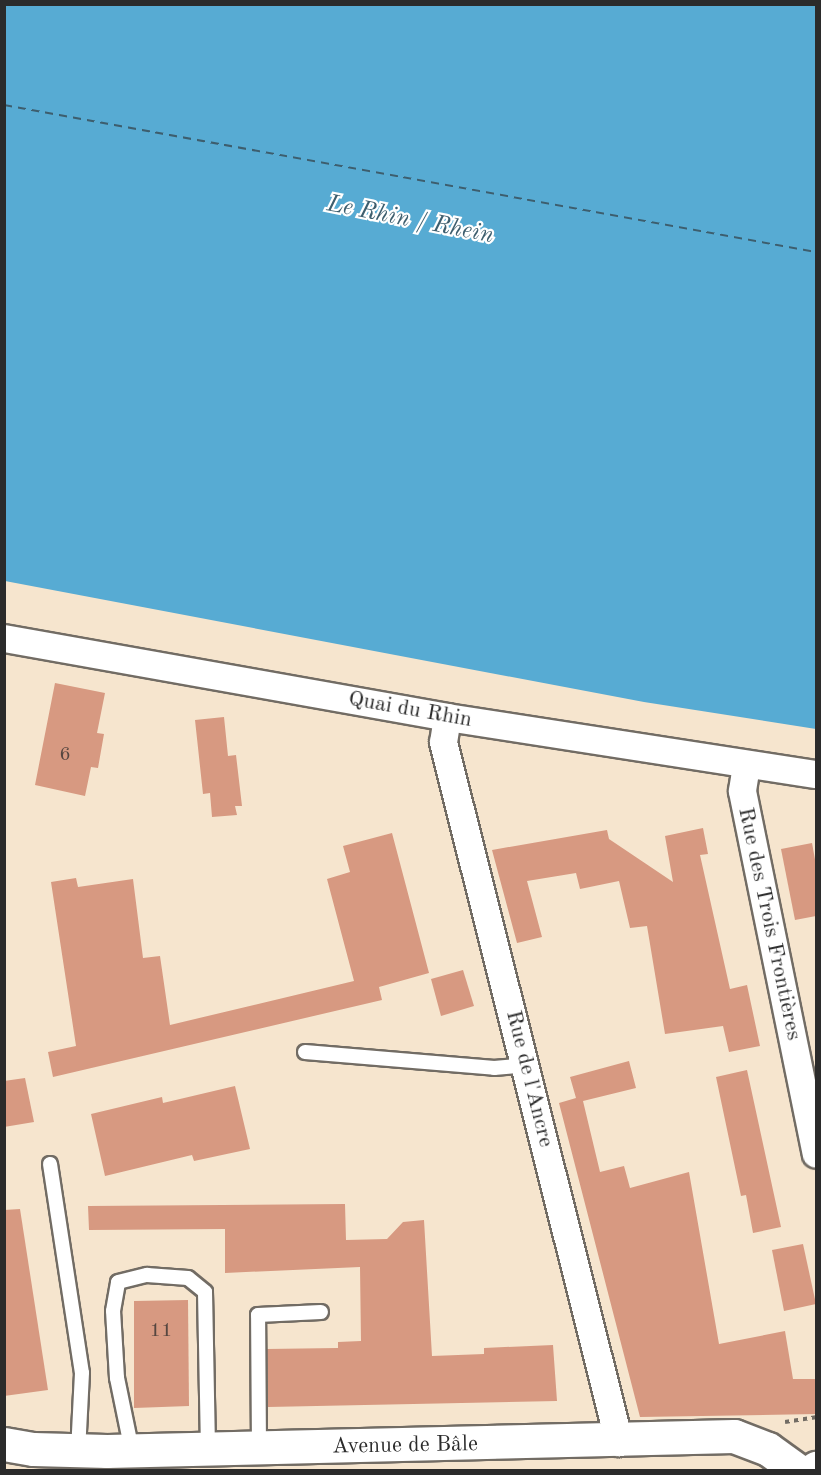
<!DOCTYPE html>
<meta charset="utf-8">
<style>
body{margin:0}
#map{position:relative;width:821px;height:1475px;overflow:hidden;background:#f6e5ce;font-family:"Old Standard TT",serif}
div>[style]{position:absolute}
.water>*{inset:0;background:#57abd3}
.ferry>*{height:1.5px;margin-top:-0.75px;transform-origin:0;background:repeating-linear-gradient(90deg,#3d5e6e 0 8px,transparent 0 14px)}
.building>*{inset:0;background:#d79981}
.path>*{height:4px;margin-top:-2px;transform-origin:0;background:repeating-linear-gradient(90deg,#726c64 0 4.5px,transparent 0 9px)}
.roads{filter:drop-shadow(2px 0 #726c64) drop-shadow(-2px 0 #726c64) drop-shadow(0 2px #726c64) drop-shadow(0 -2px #726c64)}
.service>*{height:14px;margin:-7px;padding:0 7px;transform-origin:7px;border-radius:7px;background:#fff}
.minor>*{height:27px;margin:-13.5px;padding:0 13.5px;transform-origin:13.5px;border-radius:13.5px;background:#fff}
.tertiary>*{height:33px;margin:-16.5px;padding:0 16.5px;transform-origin:16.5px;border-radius:16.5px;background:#fff}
.secondary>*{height:33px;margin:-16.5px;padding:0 16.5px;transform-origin:16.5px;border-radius:16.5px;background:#fff}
span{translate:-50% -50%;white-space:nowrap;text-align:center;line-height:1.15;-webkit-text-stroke:4.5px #fff;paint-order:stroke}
.number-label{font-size:20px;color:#564640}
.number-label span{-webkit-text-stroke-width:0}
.street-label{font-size:22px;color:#2b2b2b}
.water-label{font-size:24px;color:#3d5e6e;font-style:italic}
.frame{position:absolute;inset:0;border:6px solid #2b2b2b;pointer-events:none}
</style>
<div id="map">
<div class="water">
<i style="clip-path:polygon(4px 5px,816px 5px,816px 729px,644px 702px,5px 581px)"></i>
</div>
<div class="ferry">
<i style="left:4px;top:105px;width:825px;rotate:10.26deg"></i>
</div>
<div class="building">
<i style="clip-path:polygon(55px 683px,105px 693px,97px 733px,104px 734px,98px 768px,91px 767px,85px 796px,35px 785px)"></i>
<i style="clip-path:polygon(224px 717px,228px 756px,236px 755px,242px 806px,235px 806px,237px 815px,212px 817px,210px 793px,203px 794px,195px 720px)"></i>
<i style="clip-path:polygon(703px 828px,708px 854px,700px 855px,730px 989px,747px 985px,760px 1046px,729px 1052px,723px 1026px,665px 1034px,647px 926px,630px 928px,619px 881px,580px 889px,576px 873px,527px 881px,542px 937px,517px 943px,492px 850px,607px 830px,609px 839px,673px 882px,665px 836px)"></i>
<i style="clip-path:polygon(392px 833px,429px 973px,379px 987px,382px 1000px,53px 1077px,48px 1052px,76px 1046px,51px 882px,76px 878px,78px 887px,133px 879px,143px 958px,160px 956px,170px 1025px,354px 981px,327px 879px,350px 872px,343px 846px)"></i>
<i style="clip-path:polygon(812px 843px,816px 865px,816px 916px,795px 920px,781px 849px)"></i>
<i style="clip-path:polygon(463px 970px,474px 1006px,441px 1016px,431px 979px)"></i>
<i style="clip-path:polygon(629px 1061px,636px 1088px,583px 1101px,600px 1172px,624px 1166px,630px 1188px,689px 1172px,719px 1344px,785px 1331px,793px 1379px,816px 1379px,816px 1414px,640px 1417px,559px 1103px,576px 1098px,570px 1077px)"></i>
<i style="clip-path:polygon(747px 1070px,781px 1227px,753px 1233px,746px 1195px,741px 1196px,716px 1077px)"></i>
<i style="clip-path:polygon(25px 1078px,34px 1122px,4px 1127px,4px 1081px)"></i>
<i style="clip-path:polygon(235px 1086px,250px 1149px,194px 1161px,192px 1155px,105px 1176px,91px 1114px,162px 1097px,163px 1103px)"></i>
<i style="clip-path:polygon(345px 1204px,346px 1240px,387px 1239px,403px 1222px,424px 1220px,432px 1356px,484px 1354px,484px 1348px,553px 1345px,557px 1401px,268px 1407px,267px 1349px,338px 1348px,338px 1342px,361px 1341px,360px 1267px,225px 1273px,225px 1229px,89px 1230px,88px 1206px)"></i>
<i style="clip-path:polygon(20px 1209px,48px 1390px,4px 1396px,4px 1210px)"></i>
<i style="clip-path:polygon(803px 1244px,816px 1304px,784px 1311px,772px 1250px)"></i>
<i style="clip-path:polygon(188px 1300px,189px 1406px,134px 1408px,134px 1301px)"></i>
</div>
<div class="path">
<i style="left:785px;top:1422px;width:31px;rotate:-9deg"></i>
</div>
<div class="roads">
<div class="service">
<i style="left:305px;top:1052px;width:190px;rotate:4.8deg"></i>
<i style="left:494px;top:1068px;width:32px;rotate:-5deg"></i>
<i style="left:50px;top:1164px;width:211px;rotate:81.3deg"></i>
<i style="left:82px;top:1373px;width:78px;rotate:92.9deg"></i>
<i style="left:259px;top:1448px;width:133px;rotate:-90.4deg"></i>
<i style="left:258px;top:1315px;width:63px;rotate:-2.7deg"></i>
<i style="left:132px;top:1451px;width:75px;rotate:-101.6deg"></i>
<i style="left:117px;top:1378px;width:67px;rotate:-93.4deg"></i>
<i style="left:113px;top:1311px;width:29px;rotate:-80deg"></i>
<i style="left:118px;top:1282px;width:30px;rotate:-14deg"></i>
<i style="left:147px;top:1275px;width:41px;rotate:4.2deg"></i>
<i style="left:188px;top:1278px;width:22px;rotate:39deg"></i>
<i style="left:205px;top:1292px;width:156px;rotate:88.9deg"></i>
</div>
<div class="minor">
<i style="left:4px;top:638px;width:450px;rotate:10.1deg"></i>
<i style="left:447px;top:717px;width:373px;rotate:8.8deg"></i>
<i style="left:447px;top:717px;width:25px;rotate:99deg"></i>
<i style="left:443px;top:742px;width:722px;rotate:75.89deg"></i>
<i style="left:746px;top:765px;width:26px;rotate:99deg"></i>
<i style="left:742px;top:791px;width:370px;rotate:78.5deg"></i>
</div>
<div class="tertiary">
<i style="left:4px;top:1444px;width:29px;rotate:10deg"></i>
<i style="left:33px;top:1449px;width:74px;rotate:1.5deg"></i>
<i style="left:107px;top:1451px;width:627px;rotate:-1.37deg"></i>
<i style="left:734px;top:1436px;width:36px;rotate:21deg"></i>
<i style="left:768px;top:1449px;width:36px;rotate:36deg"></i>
</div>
<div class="secondary">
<i style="left:813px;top:1470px;width:4px;rotate:-34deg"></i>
</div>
</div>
<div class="number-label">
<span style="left:65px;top:755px">6</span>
<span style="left:161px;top:1331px">11</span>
</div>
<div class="street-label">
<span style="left:410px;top:710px;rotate:10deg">Quai du Rhin</span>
<span style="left:769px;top:924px;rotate:78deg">Rue des Trois Frontières</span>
<span style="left:529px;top:1079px;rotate:76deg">Rue de l'Ancre</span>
<span style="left:405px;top:1446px;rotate:-1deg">Avenue de Bâle</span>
</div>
<div class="water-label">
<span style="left:410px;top:221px;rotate:11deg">Le Rhin / Rhein</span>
</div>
<div class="frame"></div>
</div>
